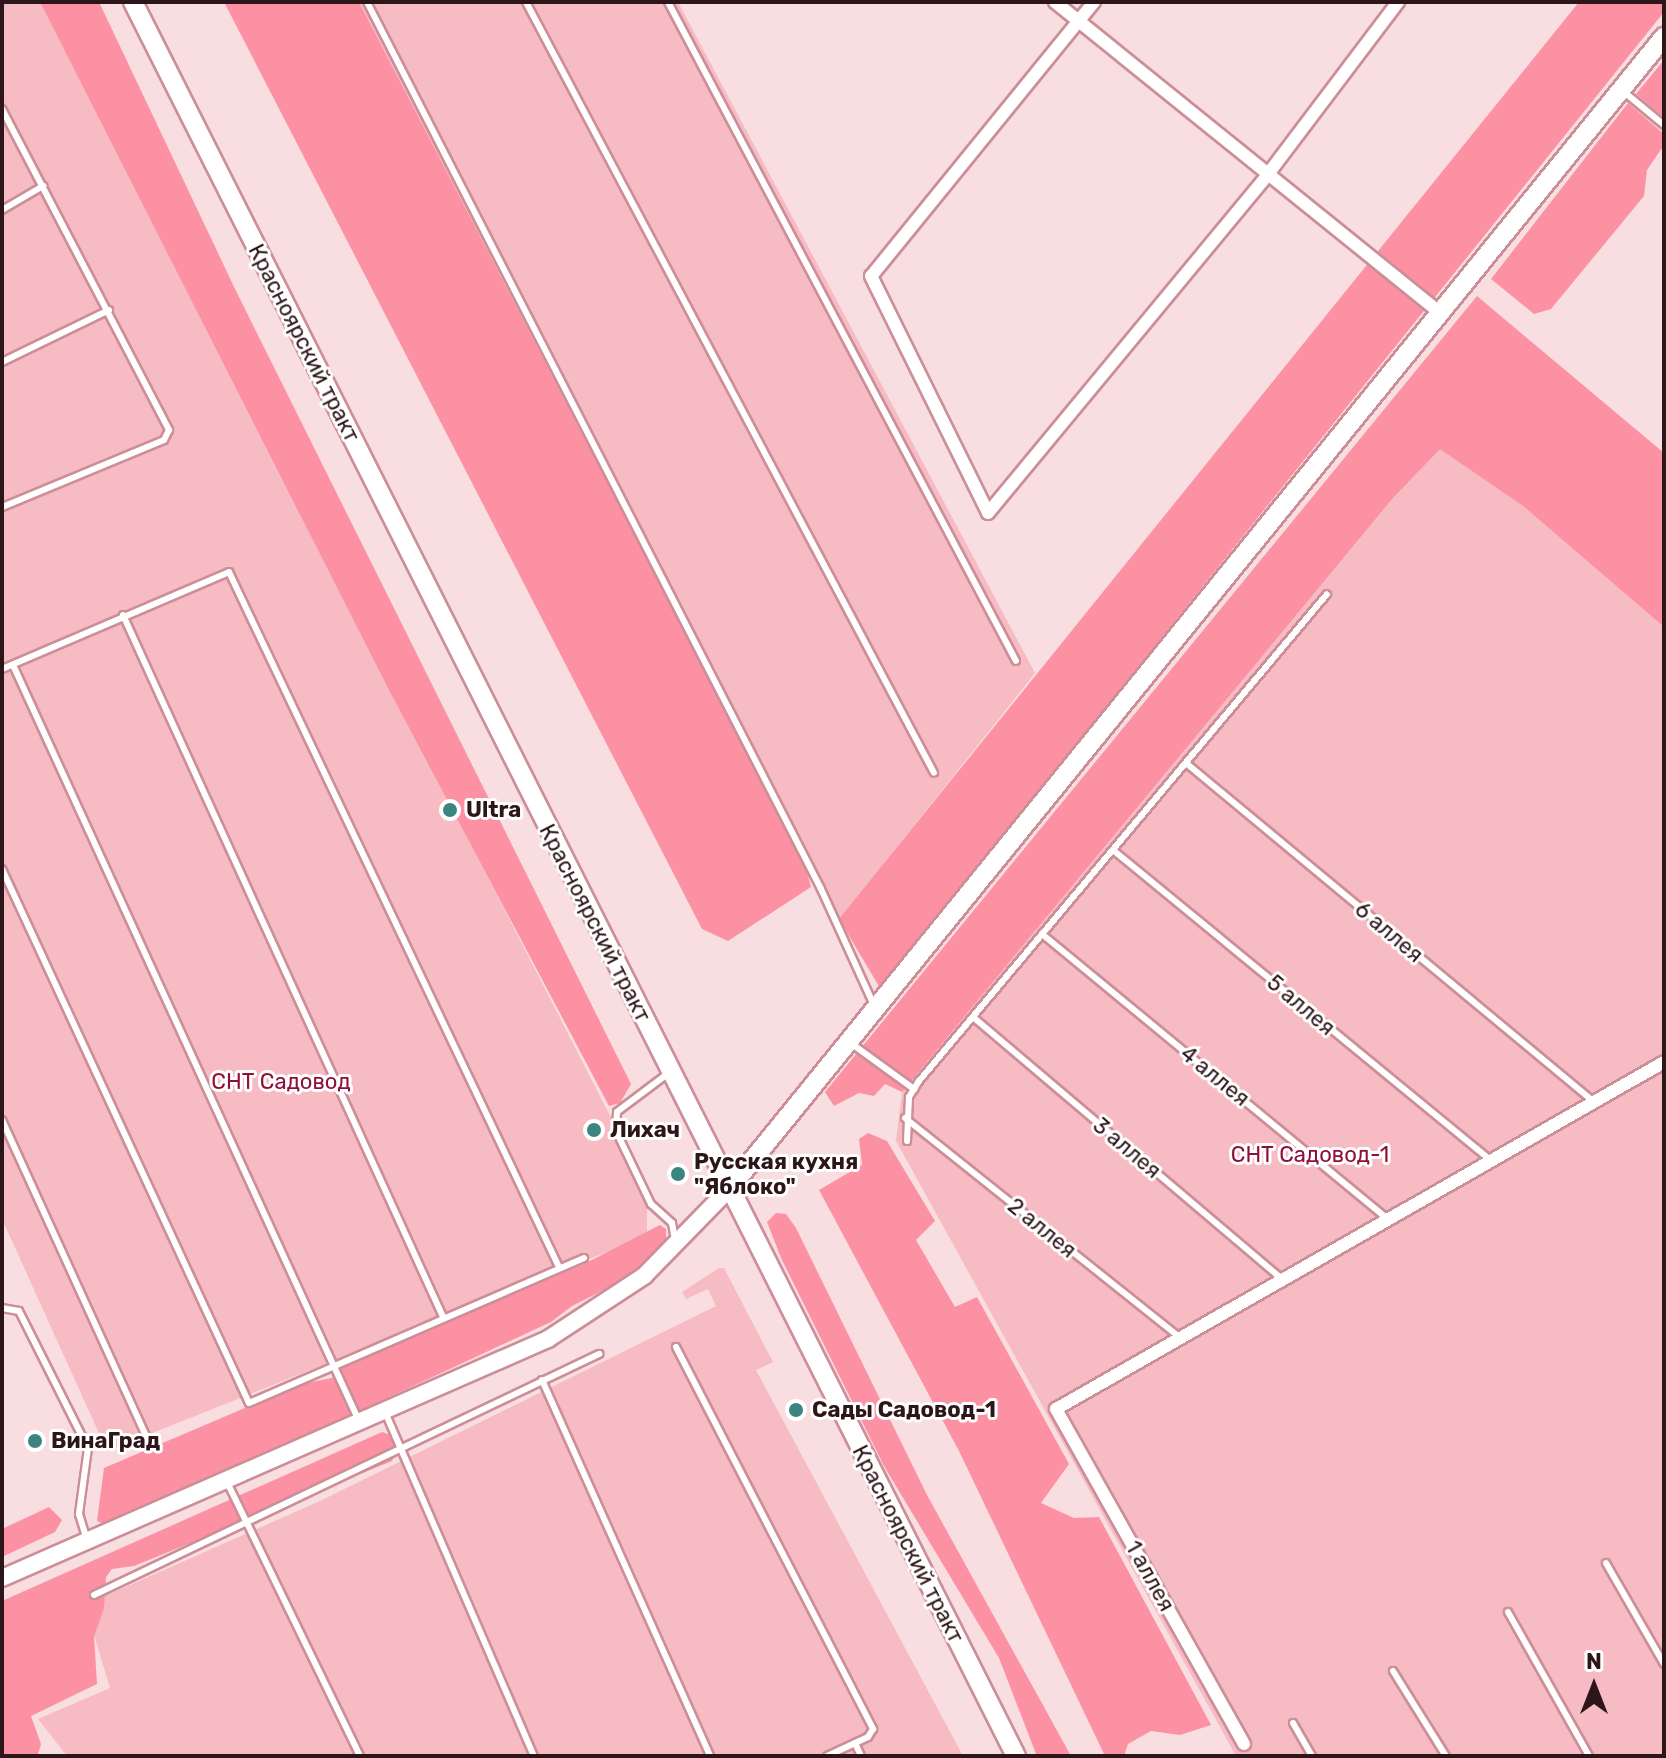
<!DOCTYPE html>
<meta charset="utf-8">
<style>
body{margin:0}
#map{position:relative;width:1666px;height:1758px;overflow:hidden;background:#f9dee1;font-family:Rubik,sans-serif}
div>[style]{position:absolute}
.green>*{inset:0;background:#f6bbc3}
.forest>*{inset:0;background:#fc91a3}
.roads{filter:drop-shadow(2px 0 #cc8e97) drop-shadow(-2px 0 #cc8e97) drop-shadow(0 2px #cc8e97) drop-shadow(0 -2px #cc8e97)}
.service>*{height:6px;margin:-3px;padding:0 3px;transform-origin:3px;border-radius:3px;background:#fff}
.minor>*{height:12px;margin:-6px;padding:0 6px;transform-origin:6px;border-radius:6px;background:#fff}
.tertiary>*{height:16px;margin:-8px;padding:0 8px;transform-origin:8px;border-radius:8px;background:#fff}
.secondary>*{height:18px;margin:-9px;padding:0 9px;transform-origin:9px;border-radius:9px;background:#fff}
.dots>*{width:22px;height:22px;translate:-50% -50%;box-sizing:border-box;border:4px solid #fff;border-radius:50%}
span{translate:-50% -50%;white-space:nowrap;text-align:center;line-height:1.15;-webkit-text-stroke:6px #fff;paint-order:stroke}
.street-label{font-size:22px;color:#2d161a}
.poi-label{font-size:22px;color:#2d161a;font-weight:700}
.left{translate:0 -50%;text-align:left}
.park-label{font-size:22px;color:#900e3a}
.frame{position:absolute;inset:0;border:4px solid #2d161a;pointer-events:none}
.north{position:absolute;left:1554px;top:1646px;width:80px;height:80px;-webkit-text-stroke:6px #fff;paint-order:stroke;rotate:0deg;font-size:22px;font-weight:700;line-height:32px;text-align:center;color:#2d161a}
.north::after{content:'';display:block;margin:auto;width:28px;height:36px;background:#2d161a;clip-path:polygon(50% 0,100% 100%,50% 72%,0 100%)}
</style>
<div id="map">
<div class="green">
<i style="clip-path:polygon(2px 2px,40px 2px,647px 1188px,647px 1236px,107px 1451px,2px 1219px)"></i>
<i style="clip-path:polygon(359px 2px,678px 2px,1035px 673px,836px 924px)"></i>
<i style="clip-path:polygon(1440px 448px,1523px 506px,1664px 627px,1664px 1756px,1236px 1756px,896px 1141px,902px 1092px,1393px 498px)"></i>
<i style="clip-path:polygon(719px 1268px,724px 1268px,773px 1362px,756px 1370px,963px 1756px,67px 1756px,38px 1719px,110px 1688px,85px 1605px,320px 1501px,716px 1306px,708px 1289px,686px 1299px,682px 1292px)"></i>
</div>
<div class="forest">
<i style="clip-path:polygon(40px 2px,99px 2px,236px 291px,631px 1084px,620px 1103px,609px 1106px,388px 688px)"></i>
<i style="clip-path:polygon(224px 2px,359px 2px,805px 865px,811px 887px,728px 941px,702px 929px)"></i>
<i style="clip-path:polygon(1579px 2px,1664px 2px,1664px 12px,880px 988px,839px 919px)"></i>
<i style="clip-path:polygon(1664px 60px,1664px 118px,1636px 94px)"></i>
<i style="clip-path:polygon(1628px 103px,1664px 134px,1664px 145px,1647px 170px,1644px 196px,1551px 309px,1534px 314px,1491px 279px)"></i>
<i style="clip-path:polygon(1477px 296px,1664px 453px,1664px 627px,1523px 506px,1440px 449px,1393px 498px,902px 1092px,885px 1084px,874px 1096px,859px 1093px,834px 1106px,825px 1092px)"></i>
<i style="clip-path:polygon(868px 1133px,887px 1141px,935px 1221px,916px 1240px,955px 1307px,977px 1297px,1069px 1464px,1041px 1503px,1074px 1518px,1099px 1517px,1211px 1725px,1180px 1735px,1151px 1731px,1128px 1744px,1124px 1756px,1105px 1756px,959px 1451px,819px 1190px,862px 1165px,859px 1139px)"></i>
<i style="clip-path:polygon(776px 1213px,786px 1214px,796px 1228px,927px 1495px,1071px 1756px,1036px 1754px,999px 1658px,884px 1466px,781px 1258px,767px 1222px)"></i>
<i style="clip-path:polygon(660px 1225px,666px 1229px,666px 1244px,620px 1282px,572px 1306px,551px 1322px,110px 1527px,97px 1521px,104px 1468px,301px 1384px,332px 1378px,339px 1367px,582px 1265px)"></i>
<i style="clip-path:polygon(382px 1432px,391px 1435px,396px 1452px,392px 1461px,134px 1566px,112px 1569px,106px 1577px,104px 1608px,94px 1637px,97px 1684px,31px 1716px,41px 1744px,38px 1754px,2px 1756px,2px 1601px)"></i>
<i style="clip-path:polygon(49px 1507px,62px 1520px,55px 1532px,2px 1557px,2px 1529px)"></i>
</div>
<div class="roads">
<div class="service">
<i style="left:367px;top:2px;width:996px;rotate:62.89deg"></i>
<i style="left:821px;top:889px;width:125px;rotate:65.5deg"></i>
<i style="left:526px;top:2px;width:872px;rotate:62.11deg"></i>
<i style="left:668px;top:2px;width:745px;rotate:62.16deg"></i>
<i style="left:1623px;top:91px;width:53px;rotate:39.7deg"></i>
<i style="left:2px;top:109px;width:362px;rotate:62.5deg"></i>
<i style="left:169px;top:430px;width:11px;rotate:117deg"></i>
<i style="left:164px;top:440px;width:175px;rotate:157.5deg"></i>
<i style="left:2px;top:210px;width:48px;rotate:-30.3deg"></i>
<i style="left:2px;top:362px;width:119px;rotate:-25.9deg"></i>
<i style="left:123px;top:615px;width:771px;rotate:65.49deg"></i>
<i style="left:13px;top:665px;width:829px;rotate:65.41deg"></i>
<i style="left:2px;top:669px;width:247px;rotate:-23.1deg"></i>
<i style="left:229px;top:572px;width:769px;rotate:64.6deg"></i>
<i style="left:1186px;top:763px;width:529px;rotate:39.71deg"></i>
<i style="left:1113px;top:850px;width:488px;rotate:39.4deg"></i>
<i style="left:2px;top:869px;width:588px;rotate:65.18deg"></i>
<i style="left:249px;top:1403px;width:365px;rotate:-23.4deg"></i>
<i style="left:1042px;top:934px;width:447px;rotate:39.5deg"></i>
<i style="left:973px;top:1017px;width:404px;rotate:40.3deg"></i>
<i style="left:852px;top:1044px;width:77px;rotate:36deg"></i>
<i style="left:670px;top:1072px;width:66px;rotate:143deg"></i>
<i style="left:617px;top:1112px;width:19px;rotate:93deg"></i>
<i style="left:616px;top:1131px;width:81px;rotate:64.4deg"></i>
<i style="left:651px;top:1204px;width:28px;rotate:42deg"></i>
<i style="left:672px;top:1223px;width:17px;rotate:80deg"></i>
<i style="left:905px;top:1118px;width:351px;rotate:38.6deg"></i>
<i style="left:2px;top:1120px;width:357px;rotate:65.5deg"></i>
<i style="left:907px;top:1141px;width:44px;rotate:-87.4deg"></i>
<i style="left:909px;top:1097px;width:19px;rotate:-58deg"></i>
<i style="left:919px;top:1081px;width:635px;rotate:-50.04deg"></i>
<i style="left:2px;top:1308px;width:17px;rotate:10deg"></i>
<i style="left:19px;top:1311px;width:153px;rotate:63.3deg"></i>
<i style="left:88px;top:1448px;width:67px;rotate:97.8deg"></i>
<i style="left:79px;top:1514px;width:27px;rotate:73deg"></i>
<i style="left:676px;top:1347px;width:430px;rotate:62.7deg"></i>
<i style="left:873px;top:1729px;width:9px;rotate:122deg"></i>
<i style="left:868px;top:1737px;width:45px;rotate:155.1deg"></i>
<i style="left:542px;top:1380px;width:412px;rotate:65.9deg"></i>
<i style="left:385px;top:1412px;width:375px;rotate:66.6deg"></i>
<i style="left:226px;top:1480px;width:307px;rotate:64.1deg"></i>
<i style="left:1606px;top:1563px;width:116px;rotate:60.1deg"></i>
<i style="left:94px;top:1595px;width:560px;rotate:-25.51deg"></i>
<i style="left:1508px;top:1612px;width:165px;rotate:60.6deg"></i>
<i style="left:1393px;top:1671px;width:100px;rotate:58.1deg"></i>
<i style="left:1293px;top:1723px;width:38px;rotate:60deg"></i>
<i style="left:855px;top:1743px;width:14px;rotate:65deg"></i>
</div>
<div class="minor">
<i style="left:1055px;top:2px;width:496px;rotate:38.9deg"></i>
<i style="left:1094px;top:2px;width:353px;rotate:129.1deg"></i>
<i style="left:871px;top:276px;width:264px;rotate:63.7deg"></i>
<i style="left:988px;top:513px;width:440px;rotate:-50.4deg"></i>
<i style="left:1268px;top:174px;width:216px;rotate:-52.9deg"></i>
<i style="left:1244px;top:1744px;width:384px;rotate:-119.3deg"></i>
<i style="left:1056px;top:1409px;width:700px;rotate:-29.71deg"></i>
</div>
<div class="tertiary">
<i style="left:2px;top:1578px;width:596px;rotate:-23.64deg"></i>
<i style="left:548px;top:1339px;width:115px;rotate:-33.3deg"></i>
<i style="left:644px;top:1276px;width:122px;rotate:-45.7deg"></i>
</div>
<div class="secondary">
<i style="left:133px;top:2px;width:1964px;rotate:63.28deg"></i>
<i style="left:729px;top:1189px;width:1484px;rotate:-50.94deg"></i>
</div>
</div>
<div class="dots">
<i style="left:450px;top:810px;background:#3c847f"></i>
<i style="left:594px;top:1130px;background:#3c847f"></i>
<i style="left:678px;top:1174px;background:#3c847f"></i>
<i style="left:796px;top:1410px;background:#3c847f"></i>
<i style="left:35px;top:1441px;background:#3c847f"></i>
</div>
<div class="street-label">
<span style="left:304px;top:343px;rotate:63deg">Красноярский тракт</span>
<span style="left:595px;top:923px;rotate:63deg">Красноярский тракт</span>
<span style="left:1389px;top:932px;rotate:40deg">6 аллея</span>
<span style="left:1301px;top:1005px;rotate:40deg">5 аллея</span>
<span style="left:1215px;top:1076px;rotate:39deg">4 аллея</span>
<span style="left:1127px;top:1148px;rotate:40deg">3 аллея</span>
<span style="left:1042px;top:1228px;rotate:39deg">2 аллея</span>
<span style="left:908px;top:1544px;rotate:63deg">Красноярский тракт</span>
<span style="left:1150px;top:1576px;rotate:61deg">1 аллея</span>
</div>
<div class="poi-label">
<span class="left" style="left:466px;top:810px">Ultra</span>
<span class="left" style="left:610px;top:1130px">Лихач</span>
<span class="left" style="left:694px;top:1174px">Русская кухня<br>"Яблоко"</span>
<span class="left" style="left:812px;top:1410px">Сады Садовод-1</span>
<span class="left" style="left:51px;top:1441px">ВинаГрад</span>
</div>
<div class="park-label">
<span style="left:281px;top:1082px">СНТ Садовод</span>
<span style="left:1310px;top:1155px">СНТ Садовод-1</span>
</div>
<div class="frame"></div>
<div class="north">N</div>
</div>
